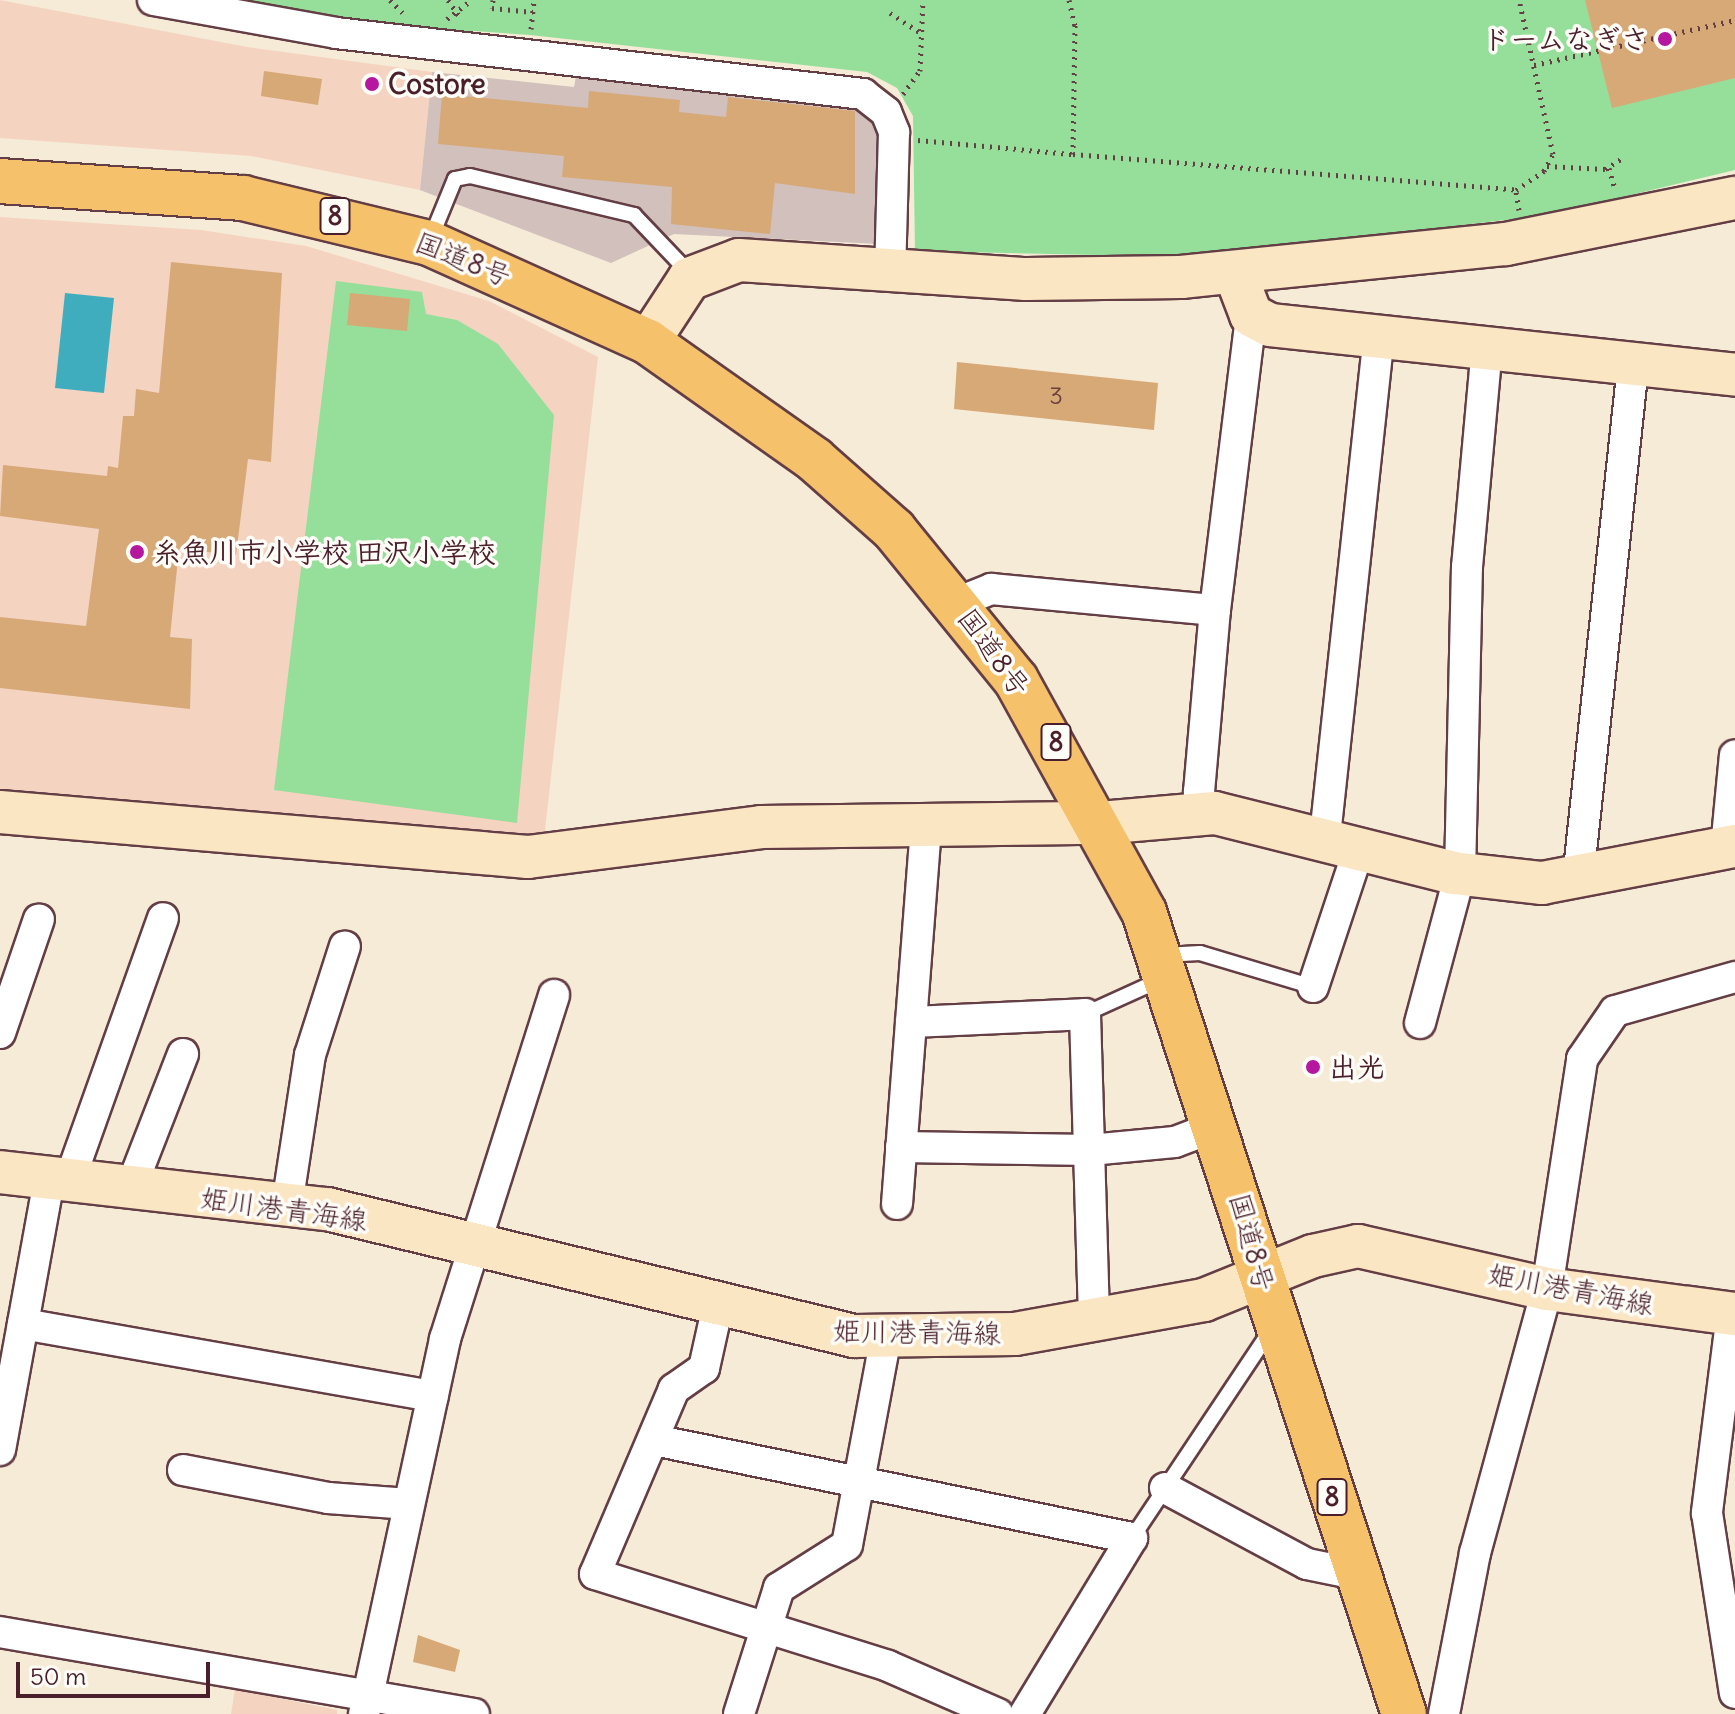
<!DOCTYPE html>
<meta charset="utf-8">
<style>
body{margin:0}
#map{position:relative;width:1735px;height:1714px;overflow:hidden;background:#f6ebd6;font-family:Delius,"Klee One",sans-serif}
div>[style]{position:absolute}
.built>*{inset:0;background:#f5d3c1}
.industrial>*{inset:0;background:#d1c0bc}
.green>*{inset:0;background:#95df9b}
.water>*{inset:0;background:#40adbe}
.building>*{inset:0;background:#d7a977}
.path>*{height:5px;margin-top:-2.5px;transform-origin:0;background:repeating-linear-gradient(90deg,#643e45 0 2px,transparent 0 8px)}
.roads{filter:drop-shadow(2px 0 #643e45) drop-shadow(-2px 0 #643e45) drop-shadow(0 2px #643e45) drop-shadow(0 -2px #643e45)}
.lane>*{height:14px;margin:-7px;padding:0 7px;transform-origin:7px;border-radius:7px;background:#fff}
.street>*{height:30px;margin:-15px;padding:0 15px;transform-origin:15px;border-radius:15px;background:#fff}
.secondary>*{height:42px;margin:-21px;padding:0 21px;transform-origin:21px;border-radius:21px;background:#fbe6c4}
.highway>*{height:44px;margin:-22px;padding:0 22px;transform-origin:22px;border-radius:22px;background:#f5c16b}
.dots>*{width:22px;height:22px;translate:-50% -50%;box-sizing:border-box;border:4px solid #fdfcf7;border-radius:50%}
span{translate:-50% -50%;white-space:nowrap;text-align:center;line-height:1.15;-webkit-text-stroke:7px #fdfcf7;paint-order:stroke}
.number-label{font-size:24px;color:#6d423e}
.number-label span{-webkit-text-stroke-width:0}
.shield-label span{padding:2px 6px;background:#fdfcf7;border:2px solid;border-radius:6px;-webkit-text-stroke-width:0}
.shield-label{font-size:26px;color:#4a1f2b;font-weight:700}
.poi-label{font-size:28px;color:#4a1f2b;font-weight:700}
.right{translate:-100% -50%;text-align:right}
.left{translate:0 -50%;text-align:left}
.street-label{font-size:28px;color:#4a1f2b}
.scale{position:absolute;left:16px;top:1662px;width:194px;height:36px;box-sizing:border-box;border:4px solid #4a1f2b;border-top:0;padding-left:10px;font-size:24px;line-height:28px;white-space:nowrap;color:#4a1f2b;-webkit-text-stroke:6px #fdfcf7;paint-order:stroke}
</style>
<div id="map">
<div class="built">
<i style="clip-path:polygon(0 0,247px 47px,432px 72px,420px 190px,251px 156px,0 138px)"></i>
<i style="clip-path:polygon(0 217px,201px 230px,306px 246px,489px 301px,598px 357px,543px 848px,0 797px)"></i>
<i style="clip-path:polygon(235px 1689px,337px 1710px,337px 1714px,231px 1714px)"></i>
</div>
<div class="industrial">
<i style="clip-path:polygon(577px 71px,845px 97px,883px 129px,879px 244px,674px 234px,611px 263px,420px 190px,432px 72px,574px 87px)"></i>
</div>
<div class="green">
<i style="clip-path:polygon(215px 0,1735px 0,1735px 170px,1614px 199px,1614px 207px,1192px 257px,915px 251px,913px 116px,897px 88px,867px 72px,530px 35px,474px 31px,465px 37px)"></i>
<i style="clip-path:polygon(336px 281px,422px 292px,426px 314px,457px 320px,498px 344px,554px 415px,517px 823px,274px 790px)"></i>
</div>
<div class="water">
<i style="clip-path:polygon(65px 293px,114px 298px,104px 393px,55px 388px)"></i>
</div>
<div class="building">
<i style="clip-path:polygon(1585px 0,1735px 0,1735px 78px,1612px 108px)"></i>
<i style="clip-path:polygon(264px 71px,322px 79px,318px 105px,261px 96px)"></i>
<i style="clip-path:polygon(589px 91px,680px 100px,679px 112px,726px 117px,728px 97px,855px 111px,855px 194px,775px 183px,770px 234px,671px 224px,672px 187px,562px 177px,564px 156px,438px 144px,442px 94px,588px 108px)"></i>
<i style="clip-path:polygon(171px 262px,282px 273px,271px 462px,248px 459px,236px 555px,179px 549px,170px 637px,192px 639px,190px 709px,0 688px,0 617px,86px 626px,99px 529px,0 516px,3px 465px,107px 476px,108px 466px,118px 468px,123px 416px,134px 416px,136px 389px,159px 393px)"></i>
<i style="clip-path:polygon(350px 293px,410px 299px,407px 331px,347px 325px)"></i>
<i style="clip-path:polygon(957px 362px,1158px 383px,1154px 430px,954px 409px)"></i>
<i style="clip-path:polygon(418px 1635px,460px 1650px,455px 1672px,413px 1662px)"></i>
</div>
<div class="path">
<i style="left:390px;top:0;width:18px;rotate:45deg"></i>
<i style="left:448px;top:0;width:19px;rotate:55deg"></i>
<i style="left:493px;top:0;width:8px;rotate:97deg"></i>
<i style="left:492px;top:8px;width:41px;rotate:5.6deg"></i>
<i style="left:1069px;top:0;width:26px;rotate:77deg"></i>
<i style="left:1075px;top:25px;width:129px;rotate:90.9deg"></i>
<i style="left:1073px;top:154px;width:444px;rotate:4.6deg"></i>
<i style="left:890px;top:13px;width:38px;rotate:33deg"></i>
<i style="left:447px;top:19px;width:31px;rotate:-38deg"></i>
<i style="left:531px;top:29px;width:29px;rotate:-84deg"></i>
<i style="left:1534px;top:65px;width:206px;rotate:-12.6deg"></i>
<i style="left:903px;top:94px;width:29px;rotate:-54deg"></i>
<i style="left:920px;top:71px;width:71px;rotate:-87.6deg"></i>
<i style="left:918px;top:140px;width:156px;rotate:5.2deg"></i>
<i style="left:1547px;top:166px;width:58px;rotate:3deg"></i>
<i style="left:1605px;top:169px;width:22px;rotate:-32deg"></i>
<i style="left:1609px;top:168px;width:22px;rotate:74deg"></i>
<i style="left:1519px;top:210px;width:20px;rotate:-99deg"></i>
<i style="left:1516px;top:190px;width:34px;rotate:-34deg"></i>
<i style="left:1544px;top:171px;width:19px;rotate:-62deg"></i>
<i style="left:1553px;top:154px;width:158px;rotate:-102.4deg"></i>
</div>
<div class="roads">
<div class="lane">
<i style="left:430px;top:240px;width:66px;rotate:-67.7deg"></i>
<i style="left:455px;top:179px;width:15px;rotate:-11deg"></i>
<i style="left:470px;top:176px;width:169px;rotate:13.4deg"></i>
<i style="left:634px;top:215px;width:84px;rotate:46.4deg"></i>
<i style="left:1163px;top:955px;width:37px;rotate:-3deg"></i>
<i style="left:1200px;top:953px;width:118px;rotate:16.7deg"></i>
<i style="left:1085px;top:1014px;width:82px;rotate:-24.4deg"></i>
<i style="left:1132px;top:1538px;width:252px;rotate:-56.3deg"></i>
</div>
<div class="street">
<i style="left:153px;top:0;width:186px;rotate:10.2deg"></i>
<i style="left:336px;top:33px;width:531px;rotate:6.6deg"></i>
<i style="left:863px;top:94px;width:29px;rotate:38deg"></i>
<i style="left:886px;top:112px;width:22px;rotate:68deg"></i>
<i style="left:894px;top:132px;width:141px;rotate:91.6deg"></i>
<i style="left:959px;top:602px;width:35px;rotate:-22deg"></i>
<i style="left:991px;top:589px;width:225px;rotate:5.4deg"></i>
<i style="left:1204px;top:814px;width:23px;rotate:-103deg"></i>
<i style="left:1199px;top:792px;width:183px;rotate:-85deg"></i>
<i style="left:1215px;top:610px;width:297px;rotate:-83deg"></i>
<i style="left:1325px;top:836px;width:504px;rotate:-83.85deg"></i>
<i style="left:1726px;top:848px;width:93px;rotate:-84.5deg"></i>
<i style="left:1578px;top:879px;width:516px;rotate:-83.88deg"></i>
<i style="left:1313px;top:987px;width:149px;rotate:-71.6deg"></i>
<i style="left:911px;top:1022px;width:174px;rotate:-2.6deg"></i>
<i style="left:1085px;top:1014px;width:305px;rotate:88.3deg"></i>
<i style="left:1420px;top:1023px;width:154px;rotate:-75deg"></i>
<i style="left:1460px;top:874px;width:307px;rotate:-88.7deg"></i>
<i style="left:1467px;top:567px;width:221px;rotate:-84.8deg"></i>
<i style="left:0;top:1033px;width:120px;rotate:-71.1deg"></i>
<i style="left:901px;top:1147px;width:189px;rotate:0.9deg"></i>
<i style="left:1090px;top:1150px;width:85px;rotate:-5.4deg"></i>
<i style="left:1175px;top:1142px;width:45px;rotate:-20.9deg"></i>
<i style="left:69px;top:1182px;width:280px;rotate:-70.4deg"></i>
<i style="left:130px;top:1190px;width:146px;rotate:-68.7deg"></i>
<i style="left:897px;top:1204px;width:381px;rotate:-85.6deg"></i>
<i style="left:287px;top:1205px;width:152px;rotate:-81.3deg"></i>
<i style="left:310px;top:1055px;width:114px;rotate:-72.2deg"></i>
<i style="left:718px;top:1305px;width:65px;rotate:102.5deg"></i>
<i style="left:704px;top:1368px;width:37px;rotate:145deg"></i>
<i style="left:674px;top:1389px;width:201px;rotate:113.1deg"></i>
<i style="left:595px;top:1574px;width:307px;rotate:17.4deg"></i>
<i style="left:888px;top:1666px;width:120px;rotate:23.6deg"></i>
<i style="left:1732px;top:1314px;width:201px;rotate:97.2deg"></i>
<i style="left:1707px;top:1513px;width:182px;rotate:81.2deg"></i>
<i style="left:23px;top:1324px;width:416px;rotate:10deg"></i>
<i style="left:654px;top:1440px;width:488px;rotate:11.6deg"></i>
<i style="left:1132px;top:1538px;width:206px;rotate:121.3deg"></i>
<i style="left:0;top:1450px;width:274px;rotate:-79.7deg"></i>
<i style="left:183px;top:1470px;width:148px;rotate:10.9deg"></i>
<i style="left:328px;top:1498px;width:81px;rotate:4.2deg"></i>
<i style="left:1165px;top:1488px;width:161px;rotate:28.2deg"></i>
<i style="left:1307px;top:1564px;width:55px;rotate:11.5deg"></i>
<i style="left:0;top:1632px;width:481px;rotate:9.8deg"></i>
<i style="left:364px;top:1714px;width:384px;rotate:-77.8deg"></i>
<i style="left:445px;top:1339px;width:361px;rotate:-72.4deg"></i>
<i style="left:739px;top:1714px;width:132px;rotate:-72.4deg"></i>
<i style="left:779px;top:1588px;width:80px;rotate:-32.3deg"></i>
<i style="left:847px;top:1545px;width:212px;rotate:-79.4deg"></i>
<i style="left:1444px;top:1714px;width:164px;rotate:-79.1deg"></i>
<i style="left:1475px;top:1553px;width:274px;rotate:-74.7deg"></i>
<i style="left:1547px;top:1289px;width:233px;rotate:-81.3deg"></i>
<i style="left:1582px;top:1059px;width:58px;rotate:-55.5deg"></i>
<i style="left:1615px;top:1011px;width:125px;rotate:-15.8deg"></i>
</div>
<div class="secondary">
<i style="left:1235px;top:273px;width:45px;rotate:69.1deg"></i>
<i style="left:1251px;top:315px;width:21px;rotate:28deg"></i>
<i style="left:1270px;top:325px;width:468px;rotate:6.1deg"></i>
<i style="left:648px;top:342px;width:75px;rotate:-56.9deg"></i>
<i style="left:689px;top:279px;width:53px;rotate:-20.8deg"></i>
<i style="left:739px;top:260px;width:288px;rotate:3.8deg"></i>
<i style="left:1026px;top:279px;width:155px;rotate:-0.7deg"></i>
<i style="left:1181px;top:277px;width:327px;rotate:-5.8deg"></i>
<i style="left:1506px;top:244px;width:234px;rotate:-11.4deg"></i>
<i style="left:0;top:812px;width:530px;rotate:4.87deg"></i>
<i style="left:528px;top:857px;width:235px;rotate:-7.3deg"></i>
<i style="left:761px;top:827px;width:339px;rotate:-0.7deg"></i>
<i style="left:1100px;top:823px;width:115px;rotate:-5deg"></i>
<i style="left:1215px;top:813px;width:245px;rotate:14.1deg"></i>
<i style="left:1453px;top:873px;width:90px;rotate:6.4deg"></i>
<i style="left:1542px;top:883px;width:197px;rotate:-10.9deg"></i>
<i style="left:0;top:1172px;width:329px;rotate:6.5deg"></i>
<i style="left:327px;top:1209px;width:542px;rotate:13.55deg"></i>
<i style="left:854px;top:1336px;width:161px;rotate:-0.7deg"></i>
<i style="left:1015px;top:1334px;width:192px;rotate:-10.2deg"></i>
<i style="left:1204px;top:1300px;width:118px;rotate:-22deg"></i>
<i style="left:1313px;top:1256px;width:46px;rotate:-12.5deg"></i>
<i style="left:1358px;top:1246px;width:194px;rotate:12.8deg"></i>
<i style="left:1547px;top:1289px;width:190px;rotate:7.6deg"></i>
</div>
<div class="highway">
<i style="left:0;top:181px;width:244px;rotate:4deg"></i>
<i style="left:243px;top:198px;width:191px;rotate:13.6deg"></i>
<i style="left:429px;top:243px;width:240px;rotate:24.3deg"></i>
<i style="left:648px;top:342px;width:204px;rotate:35.2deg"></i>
<i style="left:815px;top:460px;width:106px;rotate:41.5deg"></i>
<i style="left:894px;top:530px;width:193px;rotate:50.9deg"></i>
<i style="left:1016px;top:680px;width:265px;rotate:61.1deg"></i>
<i style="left:1144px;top:912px;width:843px;rotate:72.04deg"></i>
</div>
</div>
<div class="dots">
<i style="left:1665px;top:39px;background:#b5179e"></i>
<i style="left:372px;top:84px;background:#b5179e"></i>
<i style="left:137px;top:552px;background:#b5179e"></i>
<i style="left:1313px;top:1067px;background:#b5179e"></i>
</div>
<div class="number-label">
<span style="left:1056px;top:396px">3</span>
</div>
<div class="shield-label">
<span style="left:335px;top:216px">8</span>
<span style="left:1056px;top:742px">8</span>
<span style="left:1332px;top:1497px">8</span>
</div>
<div class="poi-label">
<span class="right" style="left:1649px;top:39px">ドームなぎさ</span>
<span class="left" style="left:388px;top:84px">Costore</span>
<span class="left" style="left:153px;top:552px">糸魚川市小学校 田沢小学校</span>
<span class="left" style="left:1329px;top:1067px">出光</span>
</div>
<div class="street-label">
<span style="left:463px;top:259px;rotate:22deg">国道8号</span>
<span style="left:994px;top:652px;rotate:54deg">国道8号</span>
<span style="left:284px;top:1209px;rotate:8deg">姫川港青海線</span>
<span style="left:1252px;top:1242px;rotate:75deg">国道8号</span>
<span style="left:1571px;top:1289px;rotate:11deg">姫川港青海線</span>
<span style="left:917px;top:1332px;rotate:1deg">姫川港青海線</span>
</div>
<div class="scale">50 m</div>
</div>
